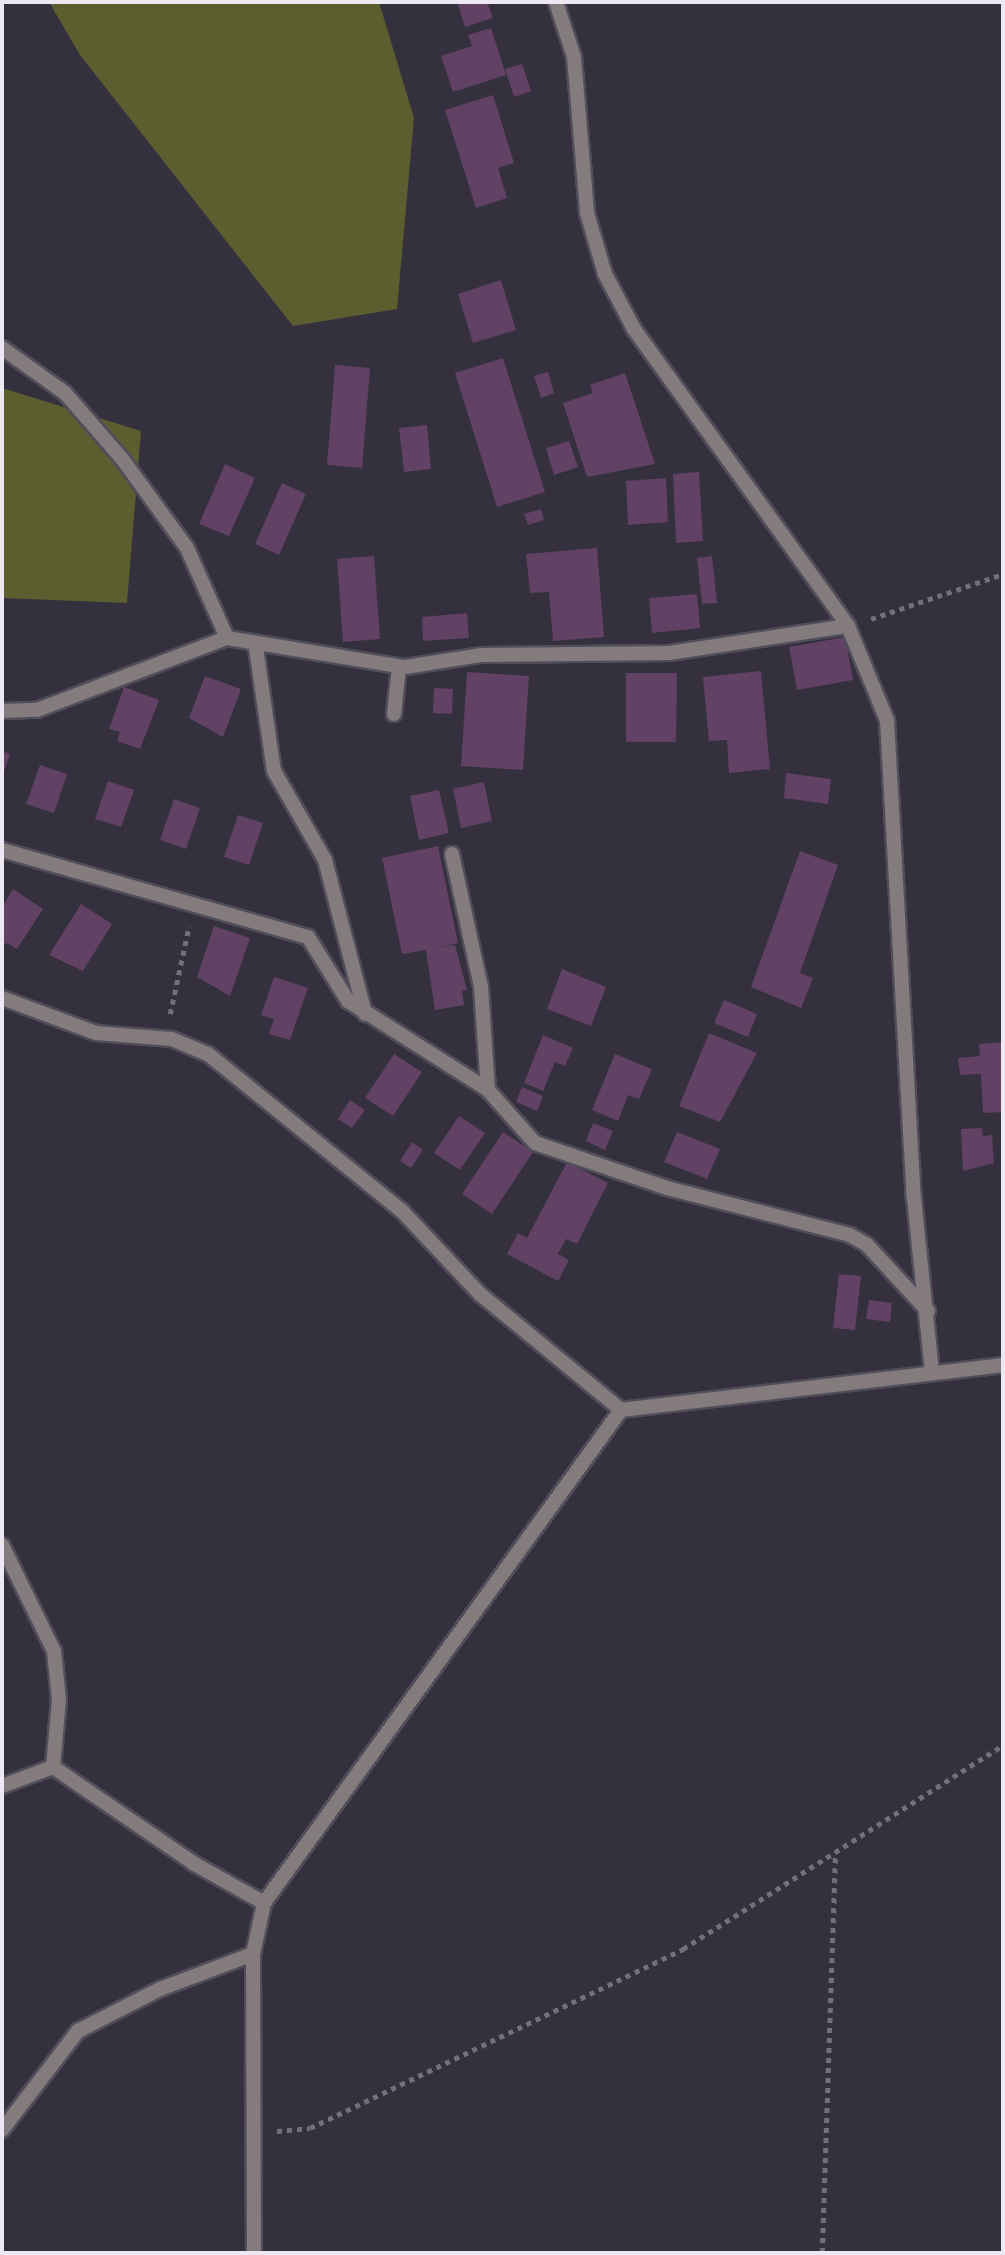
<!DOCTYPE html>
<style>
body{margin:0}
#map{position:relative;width:1005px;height:2255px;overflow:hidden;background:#34303e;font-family:"PT Serif",serif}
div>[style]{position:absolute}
.forest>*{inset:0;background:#5b5f2f}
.building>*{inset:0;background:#614164}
.path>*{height:4.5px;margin-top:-2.25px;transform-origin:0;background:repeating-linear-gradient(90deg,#736f7b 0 5px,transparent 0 10px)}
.roads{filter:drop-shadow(2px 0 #514e5b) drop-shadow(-2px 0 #514e5b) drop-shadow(0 2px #514e5b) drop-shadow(0 -2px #514e5b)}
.service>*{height:14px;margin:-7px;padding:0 7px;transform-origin:7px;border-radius:7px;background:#847b7d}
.minor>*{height:14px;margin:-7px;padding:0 7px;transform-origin:7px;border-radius:7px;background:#847b7d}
span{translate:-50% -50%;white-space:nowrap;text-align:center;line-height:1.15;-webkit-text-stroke:5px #34303e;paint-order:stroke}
.frame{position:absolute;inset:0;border:4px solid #ece9f2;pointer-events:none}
</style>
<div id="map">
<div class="forest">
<i style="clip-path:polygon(49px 2px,379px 2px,414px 118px,397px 309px,293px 326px,80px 55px)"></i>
<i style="clip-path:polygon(2px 388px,141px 431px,127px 603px,2px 598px)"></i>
</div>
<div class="building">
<i style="clip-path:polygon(457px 2px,487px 2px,493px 18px,465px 27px)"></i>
<i style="clip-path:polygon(491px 28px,506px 75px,453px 92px,441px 56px,472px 46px,468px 35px)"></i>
<i style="clip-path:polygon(522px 64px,531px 91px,514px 97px,505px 69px)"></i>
<i style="clip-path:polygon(493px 95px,514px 163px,498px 168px,507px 198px,476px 208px,445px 110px)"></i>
<i style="clip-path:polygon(501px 280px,516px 330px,473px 343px,458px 294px)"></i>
<i style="clip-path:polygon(503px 358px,545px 492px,497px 507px,455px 373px)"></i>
<i style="clip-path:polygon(335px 365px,370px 368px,362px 468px,327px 465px)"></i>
<i style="clip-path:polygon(548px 372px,554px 393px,541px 398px,534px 376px)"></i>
<i style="clip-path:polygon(625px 373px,655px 464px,587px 477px,563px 403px,593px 393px,590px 385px)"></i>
<i style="clip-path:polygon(427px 425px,431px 469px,404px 472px,399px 428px)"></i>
<i style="clip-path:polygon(569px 441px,578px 467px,554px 475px,546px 448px)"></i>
<i style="clip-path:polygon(225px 464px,255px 478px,229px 536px,199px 524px)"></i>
<i style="clip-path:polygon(699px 472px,703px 541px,676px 543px,673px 474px)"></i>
<i style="clip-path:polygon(666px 478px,668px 522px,628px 525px,626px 481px)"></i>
<i style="clip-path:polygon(282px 483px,306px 494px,279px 555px,255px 544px)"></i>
<i style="clip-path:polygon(541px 509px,544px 520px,528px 525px,524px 514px)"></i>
<i style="clip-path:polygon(597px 548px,604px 637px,553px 641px,549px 592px,530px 593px,526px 554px)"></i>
<i style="clip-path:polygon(374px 556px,380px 639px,343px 642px,337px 559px)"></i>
<i style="clip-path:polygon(712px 556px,717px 603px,702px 604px,697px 558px)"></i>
<i style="clip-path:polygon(697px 594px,700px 628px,652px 633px,649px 598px)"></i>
<i style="clip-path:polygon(467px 613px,469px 638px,423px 641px,422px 617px)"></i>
<i style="clip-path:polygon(845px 637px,853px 680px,797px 690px,789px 647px)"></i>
<i style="clip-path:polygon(761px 671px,770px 769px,729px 773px,727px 740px,709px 741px,703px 677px)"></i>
<i style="clip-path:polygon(467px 672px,529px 676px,523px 770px,461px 766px)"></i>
<i style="clip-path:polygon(626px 673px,677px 673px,676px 742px,626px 742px)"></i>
<i style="clip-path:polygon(205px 676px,241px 689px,223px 737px,189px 718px)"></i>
<i style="clip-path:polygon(124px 687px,159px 700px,140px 749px,117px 741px,120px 732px,109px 729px)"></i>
<i style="clip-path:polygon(434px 688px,453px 689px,452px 714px,433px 713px)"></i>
<i style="clip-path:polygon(2px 751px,10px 754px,2px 777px)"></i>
<i style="clip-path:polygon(40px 765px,67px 774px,54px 813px,26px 804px)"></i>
<i style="clip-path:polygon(786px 773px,831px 779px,828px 804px,784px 798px)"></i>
<i style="clip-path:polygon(108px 781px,134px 790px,121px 827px,95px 819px)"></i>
<i style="clip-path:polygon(484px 782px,492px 821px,461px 828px,453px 789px)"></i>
<i style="clip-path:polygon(439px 790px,449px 833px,419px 840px,410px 796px)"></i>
<i style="clip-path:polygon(174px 799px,200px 808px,186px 849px,160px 840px)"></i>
<i style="clip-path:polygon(238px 815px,263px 823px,249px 865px,224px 857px)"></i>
<i style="clip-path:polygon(438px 846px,458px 943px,441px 947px,455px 945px,467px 990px,462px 991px,464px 1005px,435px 1010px,426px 950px,402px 954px,382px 858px)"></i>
<i style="clip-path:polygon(800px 851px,838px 865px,800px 973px,813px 978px,801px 1008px,751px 987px)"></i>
<i style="clip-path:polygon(13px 889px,43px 909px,17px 949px,7px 943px,2px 947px,2px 907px)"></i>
<i style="clip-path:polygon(81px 904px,112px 924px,83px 971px,49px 955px)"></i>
<i style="clip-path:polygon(214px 926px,250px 938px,230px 996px,197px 977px)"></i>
<i style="clip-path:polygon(562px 969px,606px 987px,591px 1026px,547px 1009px)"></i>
<i style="clip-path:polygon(274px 977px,308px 988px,290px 1040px,269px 1034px,274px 1019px,261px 1015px)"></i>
<i style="clip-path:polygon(724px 1000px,757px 1014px,748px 1037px,714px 1023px)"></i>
<i style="clip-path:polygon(709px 1033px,757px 1053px,720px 1122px,679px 1106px)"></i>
<i style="clip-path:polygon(543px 1035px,573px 1048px,565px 1066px,555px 1062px,543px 1091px,524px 1083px)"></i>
<i style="clip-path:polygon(1003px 1042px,1003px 1112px,983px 1113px,981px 1074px,960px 1075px,958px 1058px,980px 1056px,979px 1044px)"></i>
<i style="clip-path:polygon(394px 1054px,422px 1072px,393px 1116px,365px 1098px)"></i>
<i style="clip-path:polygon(615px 1054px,652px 1069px,639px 1099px,628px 1095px,618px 1121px,592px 1110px)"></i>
<i style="clip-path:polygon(522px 1087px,543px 1096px,537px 1111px,516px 1102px)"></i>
<i style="clip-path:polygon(350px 1100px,365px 1110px,352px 1128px,338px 1119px)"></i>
<i style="clip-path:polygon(459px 1116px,485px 1133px,460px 1170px,434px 1153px)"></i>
<i style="clip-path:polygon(593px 1123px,613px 1131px,605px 1150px,586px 1141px)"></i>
<i style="clip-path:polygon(982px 1128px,983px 1136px,992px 1135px,994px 1163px,963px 1171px,961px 1129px)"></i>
<i style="clip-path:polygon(503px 1132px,533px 1152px,492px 1214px,462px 1194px)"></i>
<i style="clip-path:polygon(677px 1132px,720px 1149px,707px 1179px,664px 1162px)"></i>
<i style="clip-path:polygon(412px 1142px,423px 1150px,411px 1168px,400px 1161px)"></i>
<i style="clip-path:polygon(567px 1162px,608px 1183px,577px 1244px,566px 1239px,558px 1254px,569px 1260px,558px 1281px,507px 1254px,518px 1233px,527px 1238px)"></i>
<i style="clip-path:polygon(839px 1274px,861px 1276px,855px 1330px,833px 1328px)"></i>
<i style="clip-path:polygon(869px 1300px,892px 1303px,890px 1322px,866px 1319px)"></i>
</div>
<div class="path">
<i style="left:871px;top:619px;width:139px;rotate:-18.8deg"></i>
<i style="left:170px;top:1014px;width:90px;rotate:-77.8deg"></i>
<i style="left:277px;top:2131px;width:33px;rotate:-5deg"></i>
<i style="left:310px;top:2128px;width:414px;rotate:-25.6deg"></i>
<i style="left:683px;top:1949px;width:379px;rotate:-32.5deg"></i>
<i style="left:822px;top:2253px;width:401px;rotate:-88.1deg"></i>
</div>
<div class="roads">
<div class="service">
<i style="left:452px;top:854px;width:136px;rotate:77.7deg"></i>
<i style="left:481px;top:987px;width:103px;rotate:86.1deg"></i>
</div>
<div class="minor">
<i style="left:556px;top:2px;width:58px;rotate:71.9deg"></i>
<i style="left:574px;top:57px;width:157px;rotate:85.2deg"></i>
<i style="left:587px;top:213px;width:64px;rotate:73.6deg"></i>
<i style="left:605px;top:274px;width:62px;rotate:62.2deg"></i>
<i style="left:634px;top:329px;width:366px;rotate:54.2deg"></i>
<i style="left:848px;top:626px;width:102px;rotate:67.5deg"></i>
<i style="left:887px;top:720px;width:479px;rotate:86.8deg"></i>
<i style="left:914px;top:1198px;width:174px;rotate:84.1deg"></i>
<i style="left:2px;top:348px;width:77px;rotate:35.5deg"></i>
<i style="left:65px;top:393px;width:89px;rotate:49.1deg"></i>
<i style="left:123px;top:460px;width:109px;rotate:54deg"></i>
<i style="left:187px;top:548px;width:98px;rotate:66deg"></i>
<i style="left:256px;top:648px;width:124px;rotate:81.7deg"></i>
<i style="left:274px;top:771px;width:103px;rotate:60.2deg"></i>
<i style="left:325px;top:860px;width:159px;rotate:75.4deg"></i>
<i style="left:2px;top:711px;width:35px;rotate:-2deg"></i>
<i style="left:37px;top:710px;width:203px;rotate:-20.8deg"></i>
<i style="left:227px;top:638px;width:180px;rotate:9.3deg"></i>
<i style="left:405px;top:667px;width:78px;rotate:-8.9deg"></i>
<i style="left:482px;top:655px;width:187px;rotate:-0.6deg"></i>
<i style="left:669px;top:653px;width:181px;rotate:-8.6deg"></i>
<i style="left:394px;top:714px;width:47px;rotate:-83.9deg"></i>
<i style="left:2px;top:850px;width:318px;rotate:15.9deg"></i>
<i style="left:308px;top:937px;width:75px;rotate:58deg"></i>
<i style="left:348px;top:1001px;width:166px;rotate:32.4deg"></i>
<i style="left:488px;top:1090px;width:71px;rotate:48.4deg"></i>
<i style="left:535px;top:1143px;width:139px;rotate:18.8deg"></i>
<i style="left:667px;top:1188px;width:189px;rotate:14.4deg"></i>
<i style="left:850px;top:1235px;width:20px;rotate:30deg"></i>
<i style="left:867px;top:1245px;width:90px;rotate:47.3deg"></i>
<i style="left:2px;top:998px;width:100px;rotate:20.4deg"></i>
<i style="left:96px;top:1033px;width:76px;rotate:4.5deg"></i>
<i style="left:172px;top:1039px;width:39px;rotate:23deg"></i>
<i style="left:208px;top:1054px;width:250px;rotate:39deg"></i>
<i style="left:402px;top:1211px;width:114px;rotate:46.8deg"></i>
<i style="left:480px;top:1294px;width:183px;rotate:39.4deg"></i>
<i style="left:2px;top:1545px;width:118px;rotate:63.9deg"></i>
<i style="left:54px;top:1651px;width:48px;rotate:84.1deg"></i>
<i style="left:59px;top:1699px;width:68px;rotate:95deg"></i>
<i style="left:53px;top:1767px;width:170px;rotate:34.4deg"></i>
<i style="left:193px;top:1863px;width:81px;rotate:29.4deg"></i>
<i style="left:2px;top:1786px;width:54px;rotate:-20.4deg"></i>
<i style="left:2px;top:2130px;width:125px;rotate:-52.5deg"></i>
<i style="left:78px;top:2031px;width:92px;rotate:-27.1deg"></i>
<i style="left:160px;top:1989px;width:99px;rotate:-20.6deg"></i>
<i style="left:254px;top:2253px;width:299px;rotate:-90.2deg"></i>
<i style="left:253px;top:1954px;width:52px;rotate:-77.8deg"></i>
<i style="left:264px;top:1903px;width:609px;rotate:-54.09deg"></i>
<i style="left:621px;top:1410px;width:385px;rotate:-6.7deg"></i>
</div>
</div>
<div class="frame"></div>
</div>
